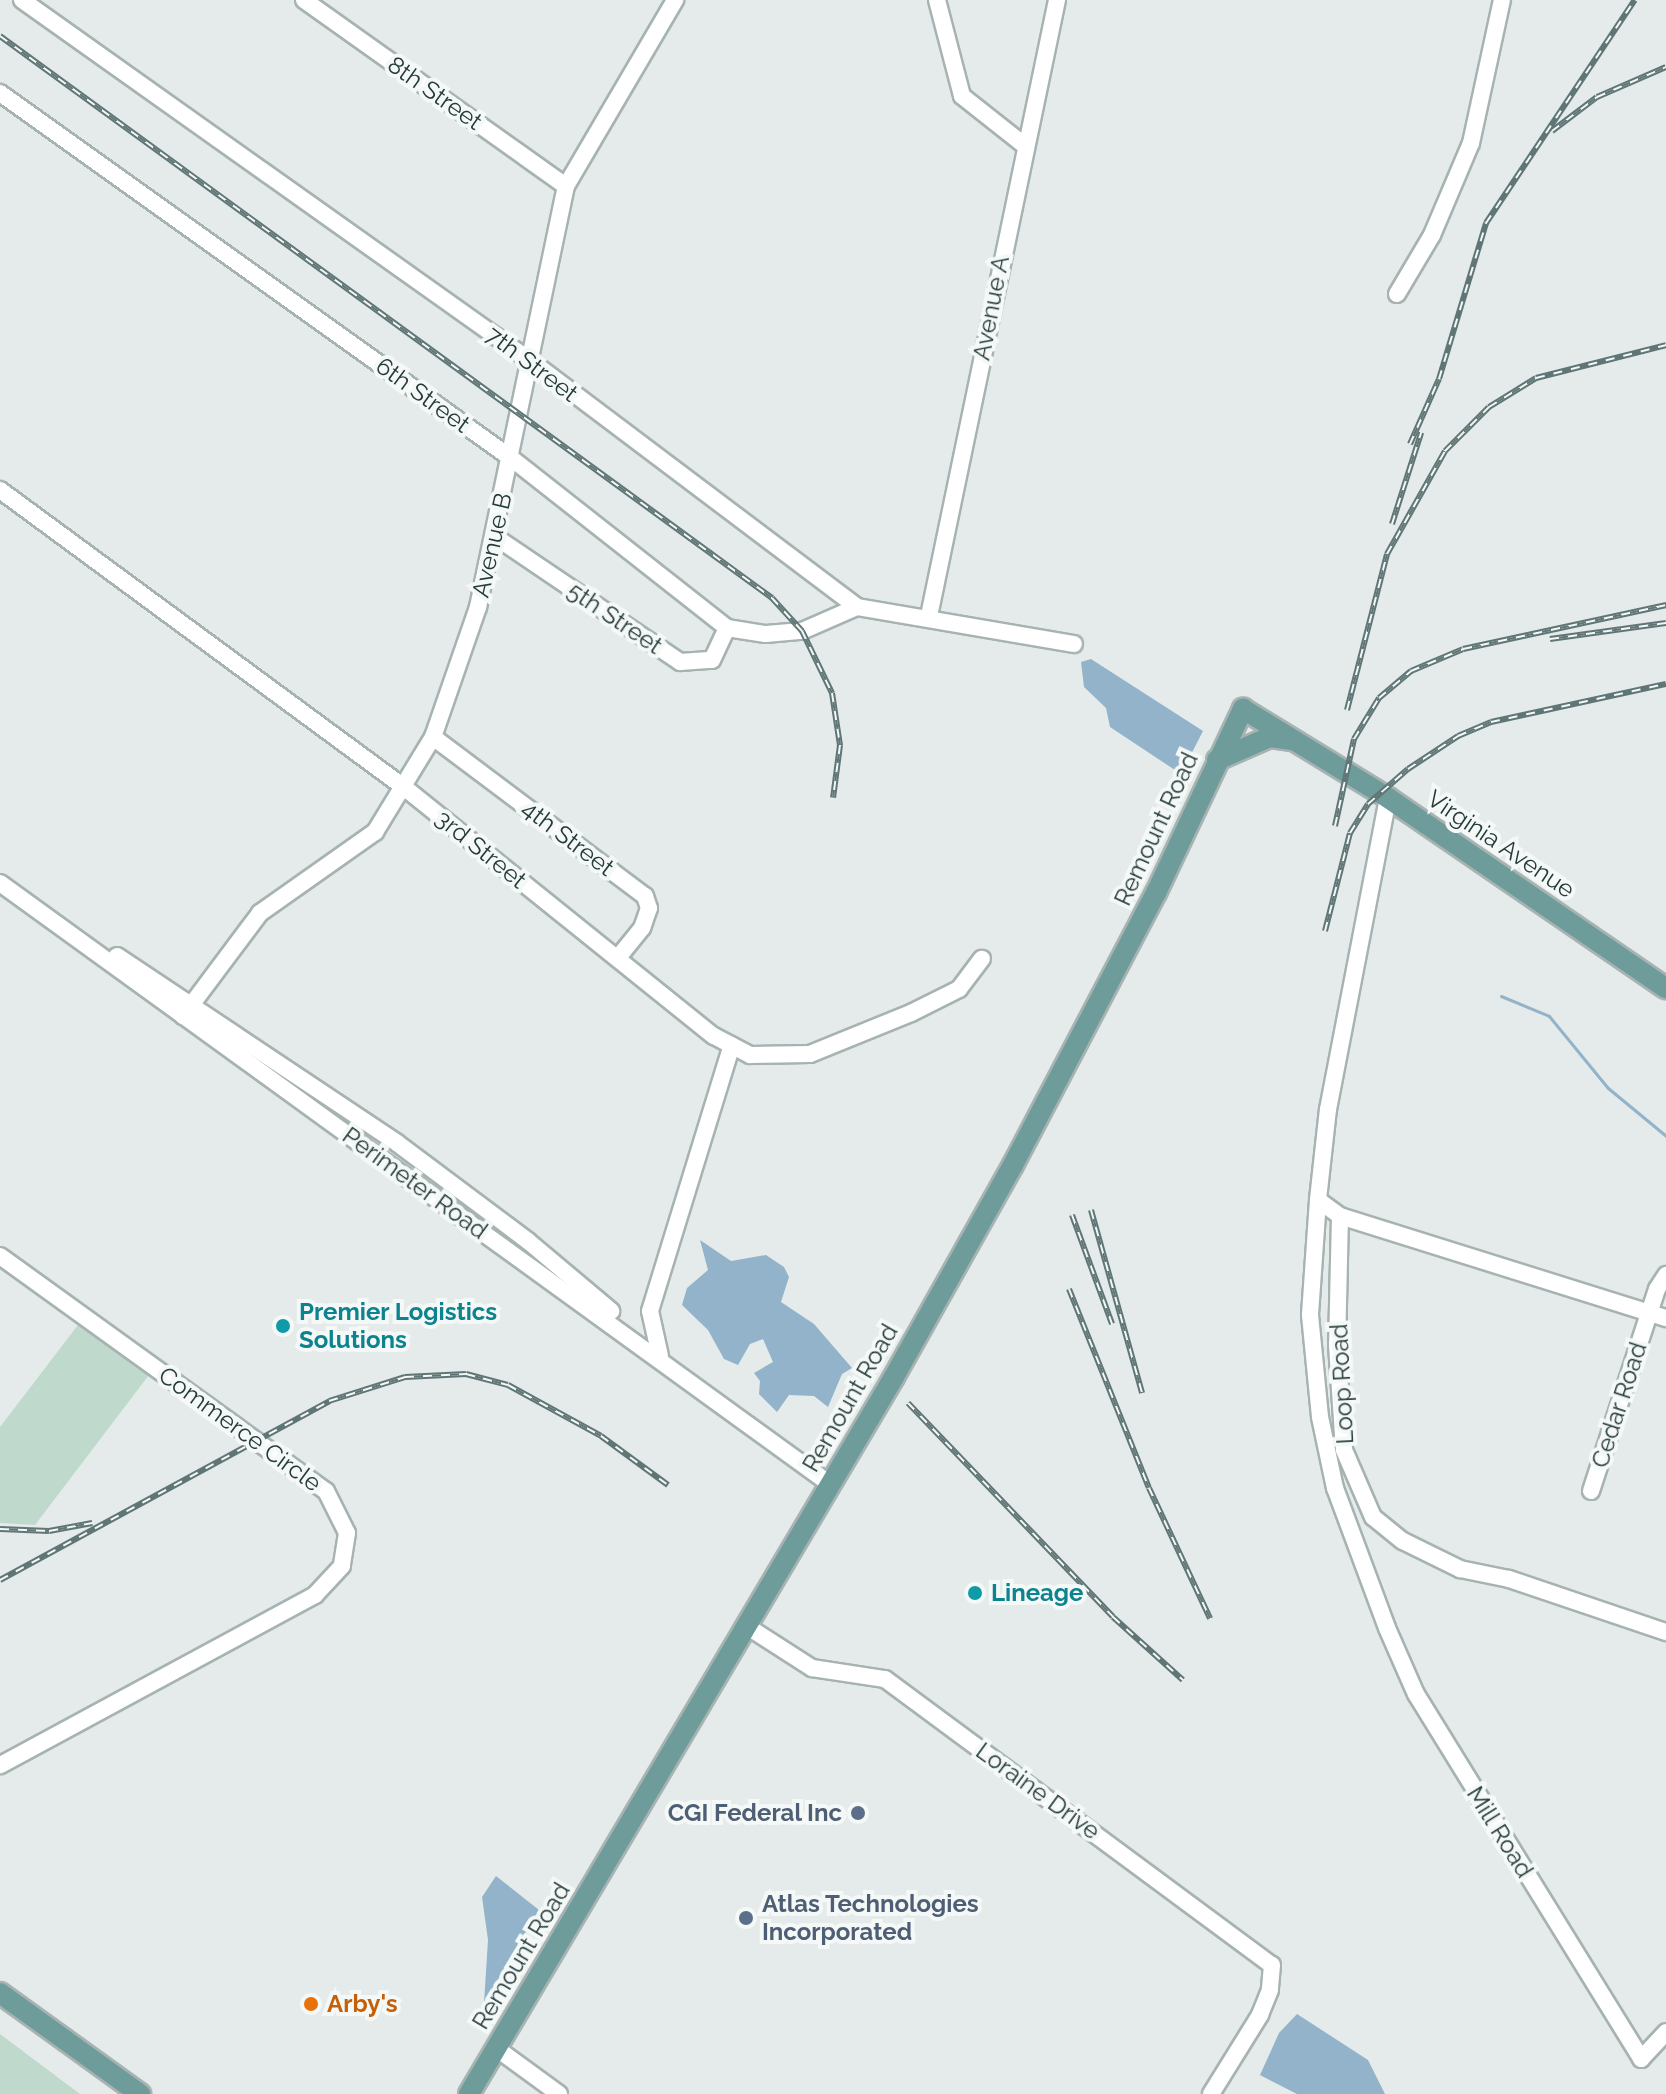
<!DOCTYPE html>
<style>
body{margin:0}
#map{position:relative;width:1666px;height:2094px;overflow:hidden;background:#e4ebea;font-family:Raleway,sans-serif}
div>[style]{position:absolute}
.green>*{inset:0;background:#bfdacd}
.water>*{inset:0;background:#92b3ca}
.stream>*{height:3px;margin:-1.5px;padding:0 1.5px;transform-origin:1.5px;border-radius:1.5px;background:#92b3ca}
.roads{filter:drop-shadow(2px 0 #a7b3b2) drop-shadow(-2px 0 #a7b3b2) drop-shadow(0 2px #a7b3b2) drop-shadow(0 -2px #a7b3b2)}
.minor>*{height:16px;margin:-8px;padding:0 8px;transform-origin:8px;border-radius:8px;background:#fff}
.major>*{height:20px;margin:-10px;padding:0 10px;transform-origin:10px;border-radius:10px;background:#6d9c9b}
.rail>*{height:6px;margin-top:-3px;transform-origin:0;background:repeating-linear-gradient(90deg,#f4f8f7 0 9px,#607676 0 18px);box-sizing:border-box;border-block:2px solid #607676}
.dots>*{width:22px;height:22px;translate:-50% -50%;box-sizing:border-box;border:4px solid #f4f8f7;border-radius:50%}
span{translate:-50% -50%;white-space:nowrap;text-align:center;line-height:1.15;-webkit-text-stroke:8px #f4f8f7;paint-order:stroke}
.street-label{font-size:24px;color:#253b3a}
.culture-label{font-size:24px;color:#0d838f;font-weight:700}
.left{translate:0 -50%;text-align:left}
.service-label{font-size:24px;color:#4e5e75;font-weight:700}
.right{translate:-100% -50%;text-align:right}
.food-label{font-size:24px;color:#c56008;font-weight:700}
</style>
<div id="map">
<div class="green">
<i style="clip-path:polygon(81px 1321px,152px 1371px,35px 1525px,0 1523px,0 1427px)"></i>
<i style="clip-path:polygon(0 2034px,80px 2094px,0 2094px)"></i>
</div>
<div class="water">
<i style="clip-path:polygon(1091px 659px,1203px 731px,1181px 774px,1110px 727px,1106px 708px,1084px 687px,1081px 662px)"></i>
<i style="clip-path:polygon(700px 1240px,731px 1261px,766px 1255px,784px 1267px,789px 1277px,781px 1302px,814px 1324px,852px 1368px,842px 1374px,828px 1407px,814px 1396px,789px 1395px,777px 1412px,759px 1394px,760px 1381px,754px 1373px,773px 1362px,763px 1339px,750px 1344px,738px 1365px,724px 1359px,708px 1330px,682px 1305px,687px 1288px,708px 1270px)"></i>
<i style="clip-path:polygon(496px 1876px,539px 1910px,484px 2003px,488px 1940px,482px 1897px)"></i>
<i style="clip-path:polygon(1297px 2014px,1368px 2060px,1385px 2094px,1297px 2094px,1260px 2075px,1279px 2033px)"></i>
</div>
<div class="stream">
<i style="left:1501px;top:996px;width:52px;rotate:22.6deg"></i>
<i style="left:1549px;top:1016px;width:93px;rotate:50.7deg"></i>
<i style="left:1608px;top:1088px;width:75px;rotate:39.6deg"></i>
</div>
<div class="roads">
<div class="minor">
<i style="left:22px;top:0;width:625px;rotate:35.37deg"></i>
<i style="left:532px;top:362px;width:407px;rotate:37deg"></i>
<i style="left:857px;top:607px;width:220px;rotate:9.7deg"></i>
<i style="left:304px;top:0;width:321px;rotate:35.4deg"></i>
<i style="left:937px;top:0;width:99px;rotate:75.4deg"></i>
<i style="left:962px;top:96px;width:79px;rotate:38.3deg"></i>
<i style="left:0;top:93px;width:628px;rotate:35.54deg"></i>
<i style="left:511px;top:458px;width:275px;rotate:38.2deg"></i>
<i style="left:727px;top:628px;width:39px;rotate:9deg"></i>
<i style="left:766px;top:634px;width:36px;rotate:-5deg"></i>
<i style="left:802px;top:631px;width:60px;rotate:-23.6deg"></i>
<i style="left:1397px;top:294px;width:69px;rotate:-59.3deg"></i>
<i style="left:1432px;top:235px;width:100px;rotate:-67deg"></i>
<i style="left:1471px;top:143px;width:146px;rotate:-77.8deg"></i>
<i style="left:0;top:490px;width:503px;rotate:36.35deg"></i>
<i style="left:405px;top:788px;width:396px;rotate:38.8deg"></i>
<i style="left:714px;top:1036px;width:41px;rotate:27.8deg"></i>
<i style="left:750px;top:1055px;width:60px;rotate:-1deg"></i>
<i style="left:810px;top:1054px;width:109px;rotate:-22.1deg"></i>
<i style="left:911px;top:1013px;width:54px;rotate:-26.6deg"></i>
<i style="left:959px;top:989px;width:38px;rotate:-53deg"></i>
<i style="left:494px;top:536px;width:225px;rotate:34.1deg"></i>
<i style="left:680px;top:662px;width:32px;rotate:-4deg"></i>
<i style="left:712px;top:660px;width:35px;rotate:-65deg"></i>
<i style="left:929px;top:616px;width:629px;rotate:-78.26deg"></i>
<i style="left:433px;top:737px;width:265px;rotate:36.9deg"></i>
<i style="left:645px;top:896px;width:13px;rotate:72deg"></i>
<i style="left:649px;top:908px;width:21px;rotate:109deg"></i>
<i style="left:642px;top:928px;width:38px;rotate:129deg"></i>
<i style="left:1388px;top:798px;width:317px;rotate:100.9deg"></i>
<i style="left:1328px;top:1109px;width:92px;rotate:96.3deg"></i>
<i style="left:1318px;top:1200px;width:27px;rotate:36deg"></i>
<i style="left:1340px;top:1216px;width:129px;rotate:91.3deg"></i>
<i style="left:1337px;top:1345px;width:105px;rotate:86.2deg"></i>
<i style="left:1344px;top:1450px;width:73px;rotate:66.6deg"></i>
<i style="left:1373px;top:1517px;width:38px;rotate:39deg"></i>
<i style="left:1403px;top:1541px;width:64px;rotate:26.2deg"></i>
<i style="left:1460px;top:1569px;width:50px;rotate:11.5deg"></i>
<i style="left:1509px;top:1579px;width:166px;rotate:18.7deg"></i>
<i style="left:0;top:883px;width:1025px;rotate:35.91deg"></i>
<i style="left:117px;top:956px;width:337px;rotate:33.7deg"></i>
<i style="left:397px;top:1143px;width:164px;rotate:36.8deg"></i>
<i style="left:528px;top:1241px;width:109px;rotate:40.1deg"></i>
<i style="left:183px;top:1016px;width:129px;rotate:-53.2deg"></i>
<i style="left:260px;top:913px;width:141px;rotate:-35.2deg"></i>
<i style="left:375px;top:832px;width:111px;rotate:-58.6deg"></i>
<i style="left:433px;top:737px;width:138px;rotate:-70.9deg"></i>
<i style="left:478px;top:607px;width:430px;rotate:-78.2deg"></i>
<i style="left:566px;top:186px;width:216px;rotate:-59.6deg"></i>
<i style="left:1318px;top:1200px;width:115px;rotate:94deg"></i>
<i style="left:1310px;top:1315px;width:102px;rotate:84.4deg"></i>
<i style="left:1320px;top:1417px;width:73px;rotate:78.1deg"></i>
<i style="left:1335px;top:1488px;width:149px;rotate:69.6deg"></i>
<i style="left:1387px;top:1628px;width:72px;rotate:66.3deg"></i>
<i style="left:1416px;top:1694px;width:429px;rotate:58.3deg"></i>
<i style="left:1641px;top:2059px;width:37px;rotate:-47deg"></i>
<i style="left:1340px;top:1216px;width:342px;rotate:17.4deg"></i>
<i style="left:0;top:1256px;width:402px;rotate:35.8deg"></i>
<i style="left:326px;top:1491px;width:47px;rotate:63.4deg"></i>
<i style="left:347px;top:1533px;width:33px;rotate:99deg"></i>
<i style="left:342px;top:1566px;width:40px;rotate:133deg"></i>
<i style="left:315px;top:1595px;width:358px;rotate:151.6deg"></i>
<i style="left:660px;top:1356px;width:46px;rotate:-102.5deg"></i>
<i style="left:650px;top:1311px;width:278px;rotate:-72.9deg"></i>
<i style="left:1591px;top:1491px;width:213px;rotate:-71.9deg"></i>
<i style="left:1657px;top:1289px;width:17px;rotate:-57deg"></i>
<i style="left:745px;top:1625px;width:80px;rotate:32.7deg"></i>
<i style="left:812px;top:1668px;width:74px;rotate:8.6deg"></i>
<i style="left:885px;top:1679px;width:481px;rotate:36.5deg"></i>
<i style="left:1272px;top:1965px;width:25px;rotate:95deg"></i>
<i style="left:1270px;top:1990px;width:27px;rotate:112deg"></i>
<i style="left:1260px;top:2015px;width:93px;rotate:121.8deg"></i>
<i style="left:496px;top:2048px;width:78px;rotate:36.1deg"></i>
</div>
<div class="major">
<i style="left:1217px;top:760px;width:58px;rotate:-23.5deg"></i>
<i style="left:1270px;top:737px;width:22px;rotate:8deg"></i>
<i style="left:0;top:1993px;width:173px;rotate:35.8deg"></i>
<i style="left:469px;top:2094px;width:833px;rotate:-59.34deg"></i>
<i style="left:894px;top:1377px;width:243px;rotate:-60.7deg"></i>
<i style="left:1013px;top:1165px;width:307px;rotate:-62.3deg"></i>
<i style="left:1156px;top:893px;width:204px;rotate:-64.7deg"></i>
<i style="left:1243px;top:709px;width:170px;rotate:31.5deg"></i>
<i style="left:1388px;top:798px;width:337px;rotate:34.4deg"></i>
</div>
</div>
<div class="rail">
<i style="left:0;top:36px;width:955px;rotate:36.05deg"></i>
<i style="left:772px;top:598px;width:45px;rotate:47.7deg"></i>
<i style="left:802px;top:631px;width:69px;rotate:64.2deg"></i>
<i style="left:832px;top:693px;width:53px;rotate:81.3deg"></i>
<i style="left:840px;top:745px;width:53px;rotate:97.5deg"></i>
<i style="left:1552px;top:131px;width:56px;rotate:-37.1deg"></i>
<i style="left:1597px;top:97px;width:75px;rotate:-23.5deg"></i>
<i style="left:1410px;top:444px;width:71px;rotate:-66deg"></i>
<i style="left:1439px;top:379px;width:163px;rotate:-73.2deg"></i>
<i style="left:1486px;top:223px;width:268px;rotate:-56.3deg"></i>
<i style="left:1392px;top:524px;width:96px;rotate:-72.3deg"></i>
<i style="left:1550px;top:639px;width:117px;rotate:-7.9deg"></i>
<i style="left:1347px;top:710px;width:161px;rotate:-75.6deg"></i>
<i style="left:1387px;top:554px;width:118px;rotate:-60.6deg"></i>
<i style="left:1445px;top:451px;width:62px;rotate:-45deg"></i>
<i style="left:1489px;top:407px;width:55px;rotate:-31.7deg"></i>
<i style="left:1536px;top:378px;width:134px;rotate:-14.2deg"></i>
<i style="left:1335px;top:826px;width:89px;rotate:-77.7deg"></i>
<i style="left:1354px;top:739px;width:48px;rotate:-58.6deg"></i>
<i style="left:1379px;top:698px;width:42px;rotate:-40.2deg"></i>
<i style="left:1411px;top:671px;width:56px;rotate:-22.9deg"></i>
<i style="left:1463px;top:649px;width:208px;rotate:-12.2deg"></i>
<i style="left:1325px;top:931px;width:101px;rotate:-75.7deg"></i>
<i style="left:1350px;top:833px;width:34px;rotate:-58deg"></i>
<i style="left:1368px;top:804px;width:53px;rotate:-41.2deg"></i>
<i style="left:1408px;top:769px;width:60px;rotate:-33.4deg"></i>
<i style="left:1458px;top:736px;width:36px;rotate:-23deg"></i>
<i style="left:1491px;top:722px;width:179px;rotate:-12.3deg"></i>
<i style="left:1091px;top:1210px;width:190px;rotate:74.4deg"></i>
<i style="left:1072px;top:1215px;width:116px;rotate:69.8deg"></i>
<i style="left:1069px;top:1289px;width:214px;rotate:68.1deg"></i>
<i style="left:1149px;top:1488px;width:144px;rotate:64.9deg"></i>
<i style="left:908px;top:1403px;width:296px;rotate:46.2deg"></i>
<i style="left:1113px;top:1617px;width:94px;rotate:42deg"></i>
<i style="left:0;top:1529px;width:49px;rotate:2.3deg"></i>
<i style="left:49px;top:1531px;width:44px;rotate:-10.5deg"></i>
<i style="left:0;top:1580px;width:375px;rotate:-28.5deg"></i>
<i style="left:329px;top:1401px;width:80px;rotate:-17.5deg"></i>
<i style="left:405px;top:1377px;width:61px;rotate:-2.8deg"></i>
<i style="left:466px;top:1374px;width:43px;rotate:14.7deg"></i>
<i style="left:508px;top:1385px;width:106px;rotate:28.7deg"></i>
<i style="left:601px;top:1436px;width:83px;rotate:36.2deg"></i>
</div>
<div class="dots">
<i style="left:283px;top:1326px;background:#0f9aa8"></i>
<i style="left:975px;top:1593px;background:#0f9aa8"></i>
<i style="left:858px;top:1813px;background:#5c6f8a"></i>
<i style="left:746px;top:1918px;background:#5c6f8a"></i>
<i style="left:311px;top:2004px;background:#e8710a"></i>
</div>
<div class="street-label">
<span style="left:435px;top:93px;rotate:35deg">8th Street</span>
<span style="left:991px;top:308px;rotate:-79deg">Avenue A</span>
<span style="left:532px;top:364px;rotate:37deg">7th Street</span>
<span style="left:423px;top:395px;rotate:36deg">6th Street</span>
<span style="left:492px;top:545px;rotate:-77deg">Avenue B</span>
<span style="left:615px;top:618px;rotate:34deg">5th Street</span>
<span style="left:1156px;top:829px;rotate:-65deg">Remount Road</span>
<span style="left:568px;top:838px;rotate:37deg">4th Street</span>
<span style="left:1501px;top:844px;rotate:34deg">Virginia Avenue</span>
<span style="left:481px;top:849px;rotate:39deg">3rd Street</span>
<span style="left:415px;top:1183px;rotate:36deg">Perimeter Road</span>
<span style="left:1342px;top:1384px;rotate:-93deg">Loop Road</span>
<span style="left:850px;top:1398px;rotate:-60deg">Remount Road</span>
<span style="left:1619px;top:1405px;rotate:-72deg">Cedar Road</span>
<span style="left:240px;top:1429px;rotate:36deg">Commerce Circle</span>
<span style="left:1038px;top:1791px;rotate:36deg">Loraine Drive</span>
<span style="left:1500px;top:1832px;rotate:58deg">Mill Road</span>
<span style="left:521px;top:1956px;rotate:-59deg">Remount Road</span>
</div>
<div class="culture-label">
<span class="left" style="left:299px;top:1326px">Premier Logistics<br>Solutions</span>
<span class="left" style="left:991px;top:1593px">Lineage</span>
</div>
<div class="service-label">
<span class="right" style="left:842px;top:1813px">CGI Federal Inc</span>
<span class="left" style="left:762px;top:1918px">Atlas Technologies<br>Incorporated</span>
</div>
<div class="food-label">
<span class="left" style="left:327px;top:2004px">Arby's</span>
</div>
</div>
